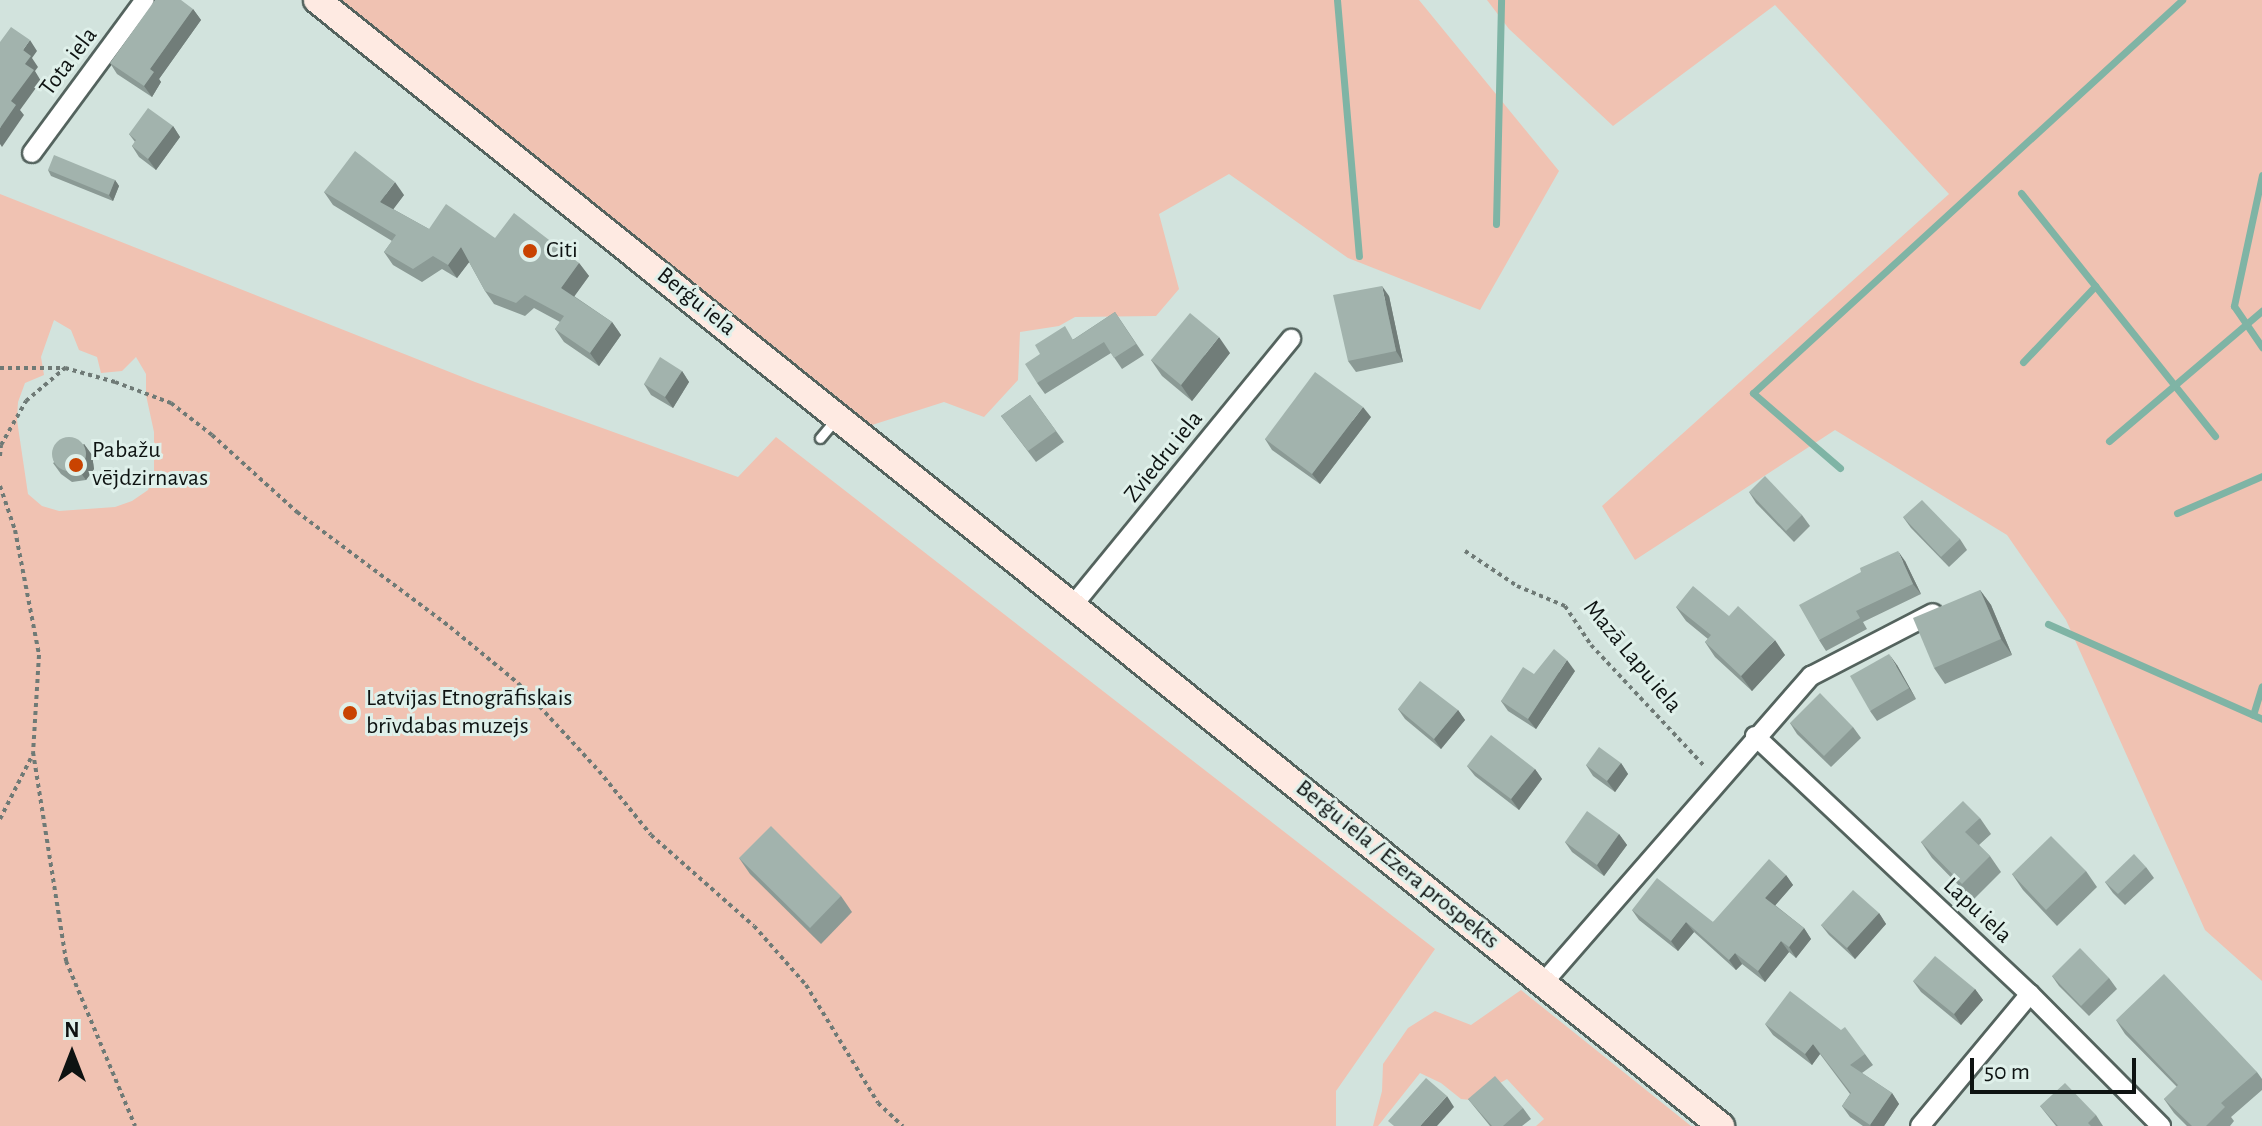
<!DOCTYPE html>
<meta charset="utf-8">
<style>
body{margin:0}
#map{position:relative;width:2262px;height:1126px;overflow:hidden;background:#d2e3dd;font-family:"Alegreya Sans",sans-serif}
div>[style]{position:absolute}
.green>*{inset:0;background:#f0c2b2}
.stream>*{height:7px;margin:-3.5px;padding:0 3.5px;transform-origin:3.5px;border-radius:3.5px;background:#7fb4a5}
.path>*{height:4px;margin-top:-2px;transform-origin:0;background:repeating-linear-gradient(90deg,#6f7a76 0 4px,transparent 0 8px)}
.roads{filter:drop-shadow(2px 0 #54635e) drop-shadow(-2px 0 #54635e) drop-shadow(0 2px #54635e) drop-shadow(0 -2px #54635e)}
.service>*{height:9px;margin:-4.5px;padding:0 4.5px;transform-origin:4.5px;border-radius:4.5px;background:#fff}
.minor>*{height:18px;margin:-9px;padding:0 9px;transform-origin:9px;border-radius:9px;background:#fff}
.secondary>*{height:26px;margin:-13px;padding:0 13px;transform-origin:13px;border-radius:13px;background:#feeae2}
.wall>*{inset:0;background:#8b9a95}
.shaded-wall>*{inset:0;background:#717d79}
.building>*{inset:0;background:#a2b3ad}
.round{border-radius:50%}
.dots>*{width:22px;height:22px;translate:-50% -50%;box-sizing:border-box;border:4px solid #dff0ea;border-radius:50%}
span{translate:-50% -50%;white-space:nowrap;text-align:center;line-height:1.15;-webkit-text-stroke:6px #dff0ea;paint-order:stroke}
.street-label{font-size:24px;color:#0e1312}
.poi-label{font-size:24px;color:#0e1312}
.left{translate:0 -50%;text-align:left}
.north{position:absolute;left:32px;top:1014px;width:80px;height:80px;-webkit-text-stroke:6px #dff0ea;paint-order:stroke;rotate:0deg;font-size:22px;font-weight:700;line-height:32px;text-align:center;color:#0e1312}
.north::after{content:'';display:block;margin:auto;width:28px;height:36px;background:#0e1312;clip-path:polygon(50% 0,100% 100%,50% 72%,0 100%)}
.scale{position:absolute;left:1970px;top:1058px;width:166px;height:36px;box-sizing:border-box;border:4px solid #0e1312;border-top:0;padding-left:10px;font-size:24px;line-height:28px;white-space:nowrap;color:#0e1312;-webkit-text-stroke:6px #dff0ea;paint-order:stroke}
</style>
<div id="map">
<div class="green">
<i style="clip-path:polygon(340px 0,1419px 0,1559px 171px,1480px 310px,1348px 258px,1229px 174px,1159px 214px,1179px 289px,1156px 316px,1075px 317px,1059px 326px,1020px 332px,1018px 380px,984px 417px,944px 402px,872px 425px)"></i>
<i style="clip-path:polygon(1487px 0,2262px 0,2262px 981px,2205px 930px,2066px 620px,2007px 535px,1835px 430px,1635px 560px,1602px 506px,1949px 194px,1775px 5px,1613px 126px,1509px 29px)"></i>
<i style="clip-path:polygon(evenodd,0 194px,475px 382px,738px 477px,776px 437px,1435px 949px,1336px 1091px,1336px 1126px,0 1126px,0 194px,54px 320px,71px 330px,79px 350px,97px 357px,101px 373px,122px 371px,136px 357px,146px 374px,146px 395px,154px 432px,154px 472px,148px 490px,132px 501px,115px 507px,59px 511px,42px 506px,28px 494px,17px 420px,18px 402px,25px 383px,44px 375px,41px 357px,54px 320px)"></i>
<i style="clip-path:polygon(1521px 990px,1691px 1126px,1536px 1126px,1544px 1119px,1507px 1079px,1471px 1100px,1461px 1099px,1441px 1083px,1420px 1073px,1378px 1126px,1373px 1126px,1382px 1091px,1383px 1064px,1408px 1028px,1435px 1011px,1471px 1025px)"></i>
</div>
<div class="stream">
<i style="left:1337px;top:0;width:257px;rotate:85.1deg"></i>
<i style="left:2262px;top:175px;width:134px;rotate:102.1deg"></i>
<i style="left:2234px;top:306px;width:50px;rotate:55.7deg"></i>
<i style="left:2021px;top:193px;width:311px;rotate:51.4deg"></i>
<i style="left:1496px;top:224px;width:224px;rotate:-88.7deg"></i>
<i style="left:2023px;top:362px;width:105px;rotate:-46.5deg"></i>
<i style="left:2109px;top:441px;width:201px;rotate:-40.4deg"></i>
<i style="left:1840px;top:468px;width:115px;rotate:-139.2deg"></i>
<i style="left:1753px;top:393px;width:582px;rotate:-42.49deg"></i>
<i style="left:2177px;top:513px;width:93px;rotate:-23.5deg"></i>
<i style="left:2048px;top:624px;width:234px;rotate:23.9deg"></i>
<i style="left:2253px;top:715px;width:30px;rotate:-73deg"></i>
</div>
<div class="path">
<i style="left:0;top:368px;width:65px"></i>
<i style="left:65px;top:368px;width:52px;rotate:15.6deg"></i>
<i style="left:115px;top:382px;width:60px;rotate:20.6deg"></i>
<i style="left:171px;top:403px;width:52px;rotate:38deg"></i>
<i style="left:212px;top:435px;width:115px;rotate:42.2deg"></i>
<i style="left:297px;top:512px;width:191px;rotate:36.9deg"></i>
<i style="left:450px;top:627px;width:88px;rotate:39.5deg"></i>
<i style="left:518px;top:683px;width:120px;rotate:47.4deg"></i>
<i style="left:599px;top:771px;width:82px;rotate:50.9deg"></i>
<i style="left:651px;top:835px;width:137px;rotate:41.5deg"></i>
<i style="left:754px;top:926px;width:79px;rotate:48.6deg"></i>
<i style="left:806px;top:985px;width:138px;rotate:58.6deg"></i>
<i style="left:878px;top:1103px;width:34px;rotate:43deg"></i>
<i style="left:0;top:456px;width:11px;rotate:-85deg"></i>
<i style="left:1px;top:445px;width:51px;rotate:-60.4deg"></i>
<i style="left:26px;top:401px;width:51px;rotate:-40.2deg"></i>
<i style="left:0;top:486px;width:46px;rotate:71.2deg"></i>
<i style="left:15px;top:530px;width:127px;rotate:79.1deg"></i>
<i style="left:39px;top:655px;width:97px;rotate:93.5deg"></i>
<i style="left:33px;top:752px;width:212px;rotate:81deg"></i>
<i style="left:66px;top:961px;width:179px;rotate:67.3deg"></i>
<i style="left:1465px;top:551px;width:63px;rotate:33.9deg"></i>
<i style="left:1517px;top:586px;width:52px;rotate:22.6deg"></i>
<i style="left:1565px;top:606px;width:47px;rotate:56.3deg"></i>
<i style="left:1591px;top:645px;width:167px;rotate:46.9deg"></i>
<i style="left:0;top:819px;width:73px;rotate:-63.1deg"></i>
</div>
<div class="roads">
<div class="service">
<i style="left:820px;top:438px;width:25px;rotate:-50deg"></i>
</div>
<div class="minor">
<i style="left:32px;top:153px;width:190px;rotate:-53.6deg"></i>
<i style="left:1074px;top:604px;width:343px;rotate:-50.7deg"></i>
<i style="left:1755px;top:736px;width:377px;rotate:43.2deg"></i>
<i style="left:2030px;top:994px;width:186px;rotate:45.2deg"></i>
<i style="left:1543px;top:983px;width:408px;rotate:-48.9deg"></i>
<i style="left:1811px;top:676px;width:137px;rotate:-27.3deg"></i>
<i style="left:1920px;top:1126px;width:172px;rotate:-50.2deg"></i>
</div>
<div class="secondary">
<i style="left:317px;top:0;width:1800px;rotate:38.73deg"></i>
</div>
</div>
<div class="wall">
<i style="clip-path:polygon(193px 9px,201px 20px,159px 79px,161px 82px,152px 97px,117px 74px,110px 63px)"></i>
<i style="clip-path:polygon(173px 126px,180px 137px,156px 170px,139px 157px,132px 146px,135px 142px,129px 134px)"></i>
<i style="clip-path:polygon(48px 170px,115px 180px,119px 186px,113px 201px,51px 176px)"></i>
<i style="clip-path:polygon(324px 192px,404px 195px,393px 209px,429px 229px,495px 238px,579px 263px,589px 276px,574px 296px,612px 322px,621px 335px,599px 366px,564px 342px,555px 329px,560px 322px,534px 308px,525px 316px,494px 304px,485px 291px,469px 262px,457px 278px,442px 269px,422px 282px,393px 265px,384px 252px,392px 241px,333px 205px)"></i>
<i style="clip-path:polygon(1389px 296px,1403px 362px,1356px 372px,1348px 361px)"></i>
<i style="clip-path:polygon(1115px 312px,1144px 355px,1122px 369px,1111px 353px,1045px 394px,1037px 383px,1040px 354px,1074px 339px)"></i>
<i style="clip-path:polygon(1230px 353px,1192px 401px,1162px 376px,1151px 360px)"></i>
<i style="clip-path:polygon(682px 371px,689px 382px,673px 408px,651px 395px,644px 384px)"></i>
<i style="clip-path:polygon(1030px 395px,1064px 442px,1036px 462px,1001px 416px)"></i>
<i style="clip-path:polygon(1371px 417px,1320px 484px,1272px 450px,1265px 439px)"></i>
<i style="clip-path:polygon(84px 444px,92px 455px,94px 469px,86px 480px,72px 482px,61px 474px,53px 463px)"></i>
<i style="clip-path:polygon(1749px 492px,1802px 515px,1810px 526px,1794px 542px,1756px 503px)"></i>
<i style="clip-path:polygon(1903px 517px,1960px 539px,1967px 550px,1949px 567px,1911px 528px)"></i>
<i style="clip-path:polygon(1905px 561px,1921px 594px,1863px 622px,1867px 629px,1826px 651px,1819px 640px)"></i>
<i style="clip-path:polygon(1980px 590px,1991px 605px,2012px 655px,1945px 684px,1934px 668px)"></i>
<i style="clip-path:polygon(1676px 607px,1729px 616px,1785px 655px,1752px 691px,1715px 657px,1705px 642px,1708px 639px,1686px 621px)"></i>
<i style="clip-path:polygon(1897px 665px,1916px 699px,1877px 721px,1870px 711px)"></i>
<i style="clip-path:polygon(1575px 671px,1536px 729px,1508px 711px,1501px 701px,1534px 674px)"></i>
<i style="clip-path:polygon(1398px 709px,1458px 710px,1465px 720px,1441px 749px,1405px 719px)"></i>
<i style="clip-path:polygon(1790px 723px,1853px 727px,1861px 738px,1831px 767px,1797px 734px)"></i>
<i style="clip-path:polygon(1621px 763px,1628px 774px,1615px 792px,1593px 776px,1586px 765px)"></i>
<i style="clip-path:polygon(1467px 766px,1535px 769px,1542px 779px,1519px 810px,1475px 776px)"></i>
<i style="clip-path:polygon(1980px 818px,1991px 834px,1979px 845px,1990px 856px,2001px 872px,1973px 900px,1932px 858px,1921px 842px)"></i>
<i style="clip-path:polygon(1619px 834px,1627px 845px,1604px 876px,1572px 852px,1565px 842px)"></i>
<i style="clip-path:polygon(739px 858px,841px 896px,852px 912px,821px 944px,750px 874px)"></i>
<i style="clip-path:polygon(2146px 867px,2154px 878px,2125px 905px,2113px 893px,2105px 882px)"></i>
<i style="clip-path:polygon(2086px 871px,2097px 887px,2057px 926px,2023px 890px,2012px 874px)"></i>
<i style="clip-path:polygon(1786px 875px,1793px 885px,1775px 905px,1804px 928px,1811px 939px,1796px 958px,1789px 952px,1765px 982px,1742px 964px,1736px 970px,1694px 932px,1678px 951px,1639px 920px,1632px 910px,1713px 922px)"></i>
<i style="clip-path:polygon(1879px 913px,1886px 924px,1855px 959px,1829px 935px,1821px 925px)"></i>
<i style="clip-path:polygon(2052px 976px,2109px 978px,2117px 989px,2089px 1016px,2059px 986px)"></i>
<i style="clip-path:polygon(1913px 981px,1975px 989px,1983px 1000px,1961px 1025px,1921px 992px)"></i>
<i style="clip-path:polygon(2116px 1020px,2257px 1072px,2262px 1079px,2262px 1090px,2231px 1117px,2234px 1121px,2230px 1126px,2187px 1126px,2174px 1113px,2164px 1099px,2177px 1087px,2125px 1034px)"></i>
<i style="clip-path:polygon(1765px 1024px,1865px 1054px,1873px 1065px,1862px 1073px,1892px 1093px,1899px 1104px,1884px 1126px,1863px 1126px,1850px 1117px,1842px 1106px,1850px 1094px,1820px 1054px,1812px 1065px,1773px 1035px)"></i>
<i style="clip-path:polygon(1468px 1099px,1523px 1108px,1531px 1119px,1522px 1126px,1490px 1126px)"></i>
<i style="clip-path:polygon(2040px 1106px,2096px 1115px,2103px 1126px,2056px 1126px)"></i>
</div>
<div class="shaded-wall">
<i style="clip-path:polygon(193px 9px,201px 20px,159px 79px,161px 82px,152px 97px,144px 86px,150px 69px)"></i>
<i style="clip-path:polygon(30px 40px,37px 51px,32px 58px,38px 67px,35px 71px,41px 81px,20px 110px,24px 115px,2px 147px,0 144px,0 128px,25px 64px,23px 50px)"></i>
<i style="clip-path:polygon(173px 126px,180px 137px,156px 170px,148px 159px)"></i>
<i style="clip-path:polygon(115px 180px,119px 186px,113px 201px,109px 195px)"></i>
<i style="clip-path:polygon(395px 182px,404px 195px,389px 215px,380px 202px)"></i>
<i style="clip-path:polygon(461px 247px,470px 261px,457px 278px,448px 265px)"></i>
<i style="clip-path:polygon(579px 263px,589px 276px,571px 301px,561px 288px)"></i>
<i style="clip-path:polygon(1382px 286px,1389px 296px,1403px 362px,1396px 351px)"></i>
<i style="clip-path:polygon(612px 322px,621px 335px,599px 366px,590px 353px)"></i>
<i style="clip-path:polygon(1219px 337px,1230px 353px,1192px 401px,1181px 385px)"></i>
<i style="clip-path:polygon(682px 371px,689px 382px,673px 408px,665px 397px)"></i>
<i style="clip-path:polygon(1363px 407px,1371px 417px,1320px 484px,1312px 474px)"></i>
<i style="clip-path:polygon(84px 444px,92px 455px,94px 469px,86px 480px,78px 469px)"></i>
<i style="clip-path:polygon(1898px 551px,1905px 561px,1921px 594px,1913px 584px)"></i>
<i style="clip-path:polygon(1980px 590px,1991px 605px,2012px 655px,2001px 639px)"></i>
<i style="clip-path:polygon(1775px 640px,1785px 655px,1752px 691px,1741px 676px)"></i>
<i style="clip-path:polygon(1889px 654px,1897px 665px,1916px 699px,1909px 688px)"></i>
<i style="clip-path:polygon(1567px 660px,1575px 671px,1536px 729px,1528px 719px)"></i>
<i style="clip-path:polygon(1458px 710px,1465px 720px,1441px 749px,1434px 739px)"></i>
<i style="clip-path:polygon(1621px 763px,1628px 774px,1615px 792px,1607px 781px)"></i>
<i style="clip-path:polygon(1535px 769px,1542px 779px,1519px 810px,1511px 799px)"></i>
<i style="clip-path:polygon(1619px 834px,1627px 845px,1604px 876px,1597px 865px)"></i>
<i style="clip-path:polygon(1786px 875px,1793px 885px,1773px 908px,1765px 898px)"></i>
<i style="clip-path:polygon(1879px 913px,1886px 924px,1855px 959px,1847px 948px)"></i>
<i style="clip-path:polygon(1686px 922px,1694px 932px,1678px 951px,1671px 941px)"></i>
<i style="clip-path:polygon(1804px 928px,1811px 939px,1796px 958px,1789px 947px)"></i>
<i style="clip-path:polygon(1781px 941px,1789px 952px,1765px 982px,1758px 971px)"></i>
<i style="clip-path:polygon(1735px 953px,1742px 964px,1736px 970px,1729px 960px)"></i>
<i style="clip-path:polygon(1975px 989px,1983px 1000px,1961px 1025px,1954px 1014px)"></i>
<i style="clip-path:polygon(1813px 1044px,1820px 1054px,1812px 1065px,1805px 1054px)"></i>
<i style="clip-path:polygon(1892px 1093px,1899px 1104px,1884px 1126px,1871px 1126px,1870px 1125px)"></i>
<i style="clip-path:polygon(1447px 1096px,1454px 1107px,1437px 1126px,1420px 1126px)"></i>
</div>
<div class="building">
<i style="clip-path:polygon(155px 0,181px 0,193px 9px,150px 69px,154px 72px,144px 86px,110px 63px)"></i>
<i style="clip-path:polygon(11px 27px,30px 40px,23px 50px,31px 56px,25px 64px,34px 70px,11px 101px,16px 105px,0 128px,0 42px)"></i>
<i style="clip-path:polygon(148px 108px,173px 126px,148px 159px,132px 146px,136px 140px,129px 134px)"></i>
<i style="clip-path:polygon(355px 151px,395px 182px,380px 202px,429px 229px,446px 204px,495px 238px,514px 213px,579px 263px,561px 288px,612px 322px,590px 353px,555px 329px,564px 316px,525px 295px,516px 303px,485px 291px,461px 247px,448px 265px,433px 256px,413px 269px,384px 252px,396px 235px,324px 192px)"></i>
<i style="clip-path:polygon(54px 155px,115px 180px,109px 195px,48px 170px)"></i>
<i style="clip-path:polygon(1382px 286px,1396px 351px,1348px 361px,1333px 295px)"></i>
<i style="clip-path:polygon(1115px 312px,1136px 344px,1114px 358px,1104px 342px,1037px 383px,1025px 364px,1040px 354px,1035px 345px,1065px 326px,1073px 340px)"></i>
<i style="clip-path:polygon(1190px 313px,1219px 337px,1181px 385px,1151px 360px)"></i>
<i style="clip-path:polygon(660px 357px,682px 371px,665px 397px,644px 384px)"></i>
<i style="clip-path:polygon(1315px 372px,1363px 407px,1312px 474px,1265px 439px)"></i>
<i style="clip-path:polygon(1030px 395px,1056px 431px,1028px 451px,1001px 416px)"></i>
<i class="round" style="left:52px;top:437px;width:34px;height:34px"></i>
<i style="clip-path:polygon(1765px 476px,1802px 515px,1786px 531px,1749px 492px)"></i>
<i style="clip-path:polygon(1922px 500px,1960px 539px,1941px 557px,1903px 517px)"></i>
<i style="clip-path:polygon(1898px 551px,1913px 584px,1856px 611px,1860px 618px,1819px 640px,1799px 605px,1861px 572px,1860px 568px)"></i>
<i style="clip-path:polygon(1693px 586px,1729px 616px,1738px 606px,1775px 640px,1741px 676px,1705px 642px,1711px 635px,1676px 607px)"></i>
<i style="clip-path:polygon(1980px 590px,2001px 639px,1934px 668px,1913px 618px)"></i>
<i style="clip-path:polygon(1554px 649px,1567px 660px,1528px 719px,1501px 701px,1523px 667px,1534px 674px)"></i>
<i style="clip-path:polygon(1889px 654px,1909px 688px,1870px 711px,1850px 676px)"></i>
<i style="clip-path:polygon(1420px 681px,1458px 710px,1434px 739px,1398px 709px)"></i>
<i style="clip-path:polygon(1820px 693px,1853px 727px,1824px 756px,1790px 723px)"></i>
<i style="clip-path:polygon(1491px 735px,1535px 769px,1511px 799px,1467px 766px)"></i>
<i style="clip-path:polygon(1599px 747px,1621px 763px,1607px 781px,1586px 765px)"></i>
<i style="clip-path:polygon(1963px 801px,1980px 818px,1965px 832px,1990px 856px,1962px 884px,1921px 842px)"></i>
<i style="clip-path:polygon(1587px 811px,1619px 834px,1597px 865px,1565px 842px)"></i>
<i style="clip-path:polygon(771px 826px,841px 896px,810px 928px,739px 858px)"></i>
<i style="clip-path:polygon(2051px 836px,2086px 871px,2046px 910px,2012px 874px)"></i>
<i style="clip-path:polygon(2134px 854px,2146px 867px,2118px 894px,2105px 882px)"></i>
<i style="clip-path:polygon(1769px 859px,1786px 875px,1765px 898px,1804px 928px,1789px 947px,1781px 941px,1758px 971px,1735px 953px,1729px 960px,1686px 922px,1671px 941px,1632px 910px,1657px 878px,1713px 922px)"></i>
<i style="clip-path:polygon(1853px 890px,1879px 913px,1847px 948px,1821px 925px)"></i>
<i style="clip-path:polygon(2080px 948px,2109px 978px,2081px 1006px,2052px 976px)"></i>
<i style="clip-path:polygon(1935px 956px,1975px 989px,1954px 1014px,1913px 981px)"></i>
<i style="clip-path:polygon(2164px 974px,2257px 1072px,2221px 1103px,2225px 1107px,2206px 1126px,2192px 1126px,2164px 1099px,2178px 1085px,2116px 1020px)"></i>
<i style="clip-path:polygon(1790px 991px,1841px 1030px,1845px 1027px,1865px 1054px,1850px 1065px,1892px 1093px,1870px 1125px,1842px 1106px,1851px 1093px,1813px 1044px,1805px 1054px,1765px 1024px)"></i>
<i style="clip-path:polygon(1495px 1076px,1523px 1108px,1503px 1126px,1492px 1126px,1468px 1099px)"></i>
<i style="clip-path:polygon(1426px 1078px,1447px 1096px,1420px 1126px,1394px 1126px,1388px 1121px)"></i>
<i style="clip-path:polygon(2065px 1083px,2096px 1115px,2088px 1123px,2091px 1126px,2058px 1126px,2040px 1106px)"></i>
</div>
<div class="dots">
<i style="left:530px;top:251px;background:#c94301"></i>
<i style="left:76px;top:465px;background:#c94301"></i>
<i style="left:350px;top:713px;background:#c94301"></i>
</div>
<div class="street-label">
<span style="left:69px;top:62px;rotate:-53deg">Tota iela</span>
<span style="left:696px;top:302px;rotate:39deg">Berģu iela</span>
<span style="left:1164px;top:457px;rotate:-51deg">Zviedru iela</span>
<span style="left:1632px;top:657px;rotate:50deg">Mazā Lapu iela</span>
<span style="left:1397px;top:865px;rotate:39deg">Berģu iela / Ezera prospekts</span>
<span style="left:1977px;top:911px;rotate:43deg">Lapu iela</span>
</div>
<div class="poi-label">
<span class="left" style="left:546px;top:251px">Citi</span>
<span class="left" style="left:92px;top:465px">Pabažu<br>vējdzirnavas</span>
<span class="left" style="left:366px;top:713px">Latvijas Etnogrāfiskais<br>brīvdabas muzejs</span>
</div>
<div class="north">N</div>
<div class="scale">50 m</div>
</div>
